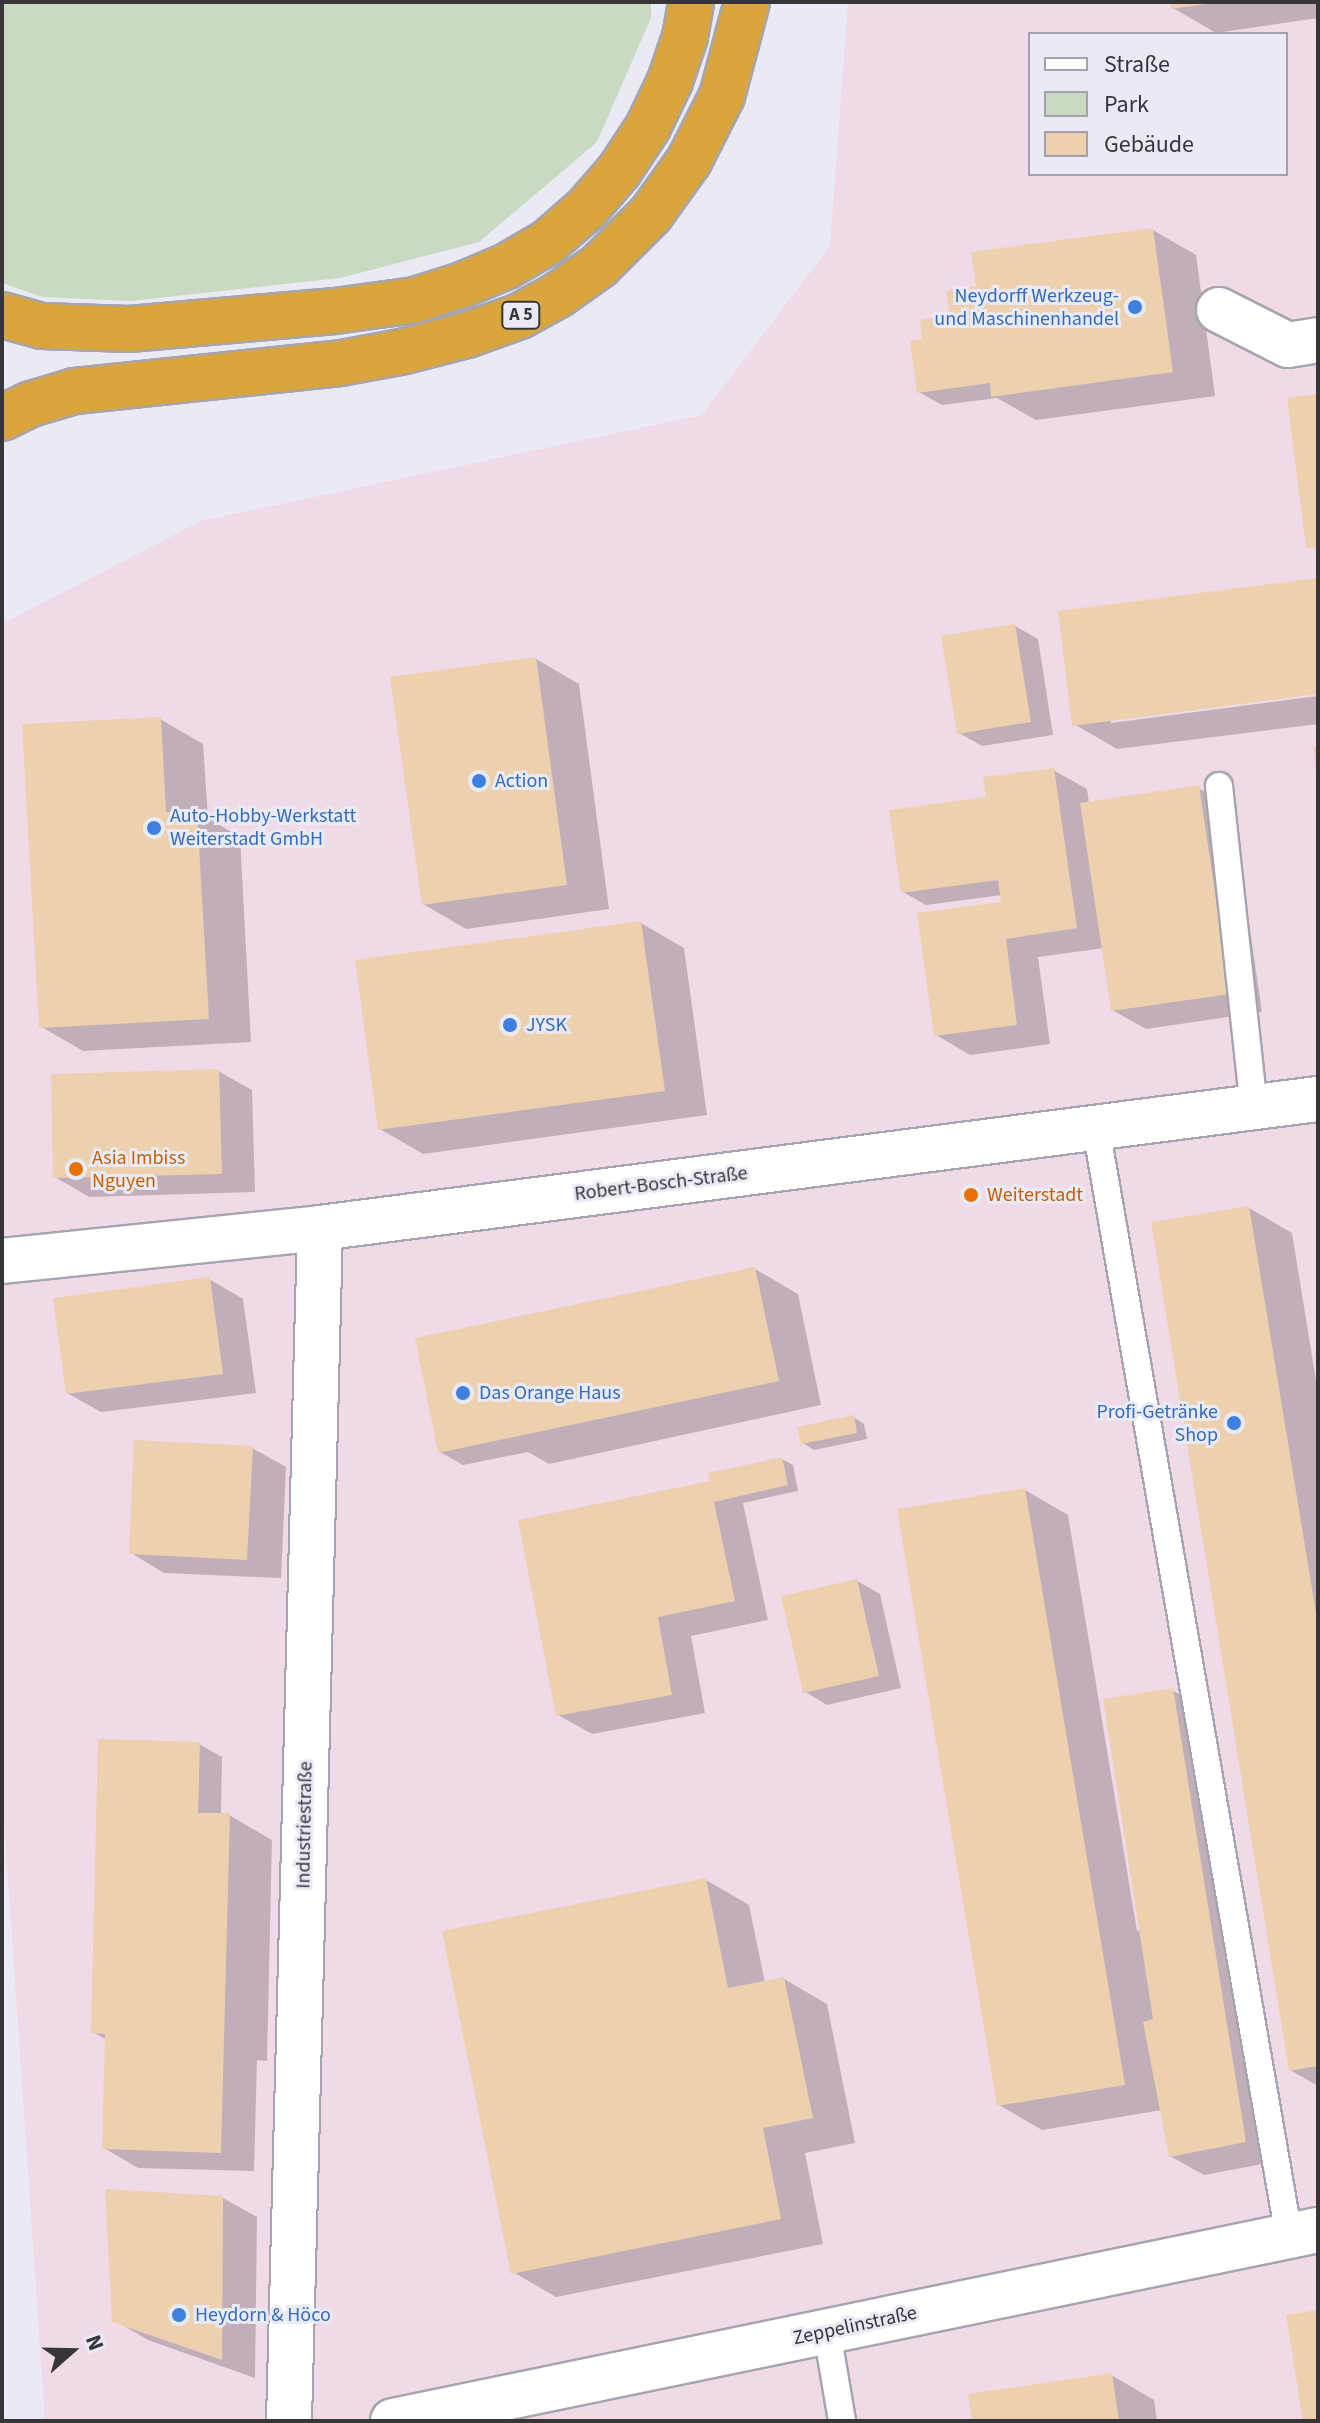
<!DOCTYPE html>
<meta charset="utf-8">
<style>
body{margin:0}
#map{position:relative;width:1320px;height:2423px;overflow:hidden;background:#eaeaf4;font-family:"Source Sans 3",sans-serif}
div>[style]{position:absolute}
.commercial>*{inset:0;background:#f0dae7}
.green>*{inset:0;background:#cadac2}
.shadow>*{inset:0;background:#0003}
.building>*{inset:0;background:#edd0ae}
.roads{filter:drop-shadow(2px 0 #a4a5ae) drop-shadow(-2px 0 #a4a5ae) drop-shadow(0 2px #a4a5ae) drop-shadow(0 -2px #a4a5ae)}
.service>*{height:26px;margin:-13px;padding:0 13px;transform-origin:13px;border-radius:13px;background:#fff}
.minor>*{height:44px;margin:-22px;padding:0 22px;transform-origin:22px;border-radius:22px;background:#fff}
.motorway>*{height:44px;margin:-22px;padding:0 22px;transform-origin:22px;border-radius:22px;background:#dba53d}
.dots>*{width:22px;height:22px;translate:-50% -50%;box-sizing:border-box;border:4px solid #eaeaf4;border-radius:50%}
span{translate:-50% -50%;white-space:nowrap;text-align:center;line-height:1.15;-webkit-text-stroke:6px #eaeaf4;paint-order:stroke}
.shield-label span{padding:2px 6px;background:#eaeaf4;border:2px solid;border-radius:6px;-webkit-text-stroke-width:0}
.shield-label{font-size:18px;color:#36363a;font-weight:700}
.shop-label{font-size:20px;color:#366cbe}
.right{translate:-100% -50%;text-align:right}
.left{translate:0 -50%;text-align:left}
.food-label{font-size:20px;color:#c56008}
.street-label{font-size:20px;color:#36363a}
.frame{position:absolute;inset:0;border:4px solid #36363a;pointer-events:none}
.legend{position:absolute;left:1028px;top:32px;width:260px;height:144px;box-sizing:border-box;background:#eaeaf4;border:2px solid #a2a2aa;margin:0;padding:10px 14px;list-style:none;font-size:24px;color:#36363a}
.legend li{display:flex;align-items:center;gap:16px;height:40px}
.legend b{width:40px;border:2px solid #a2a2aa}
.north{position:absolute;left:32px;top:2311px;width:80px;height:80px;-webkit-text-stroke:6px #eaeaf4;paint-order:stroke;rotate:70deg;font-size:22px;font-weight:700;line-height:32px;text-align:center;color:#36363a}
.north::after{content:'';display:block;margin:auto;width:28px;height:36px;background:#36363a;clip-path:polygon(50% 0,100% 100%,50% 72%,0 100%)}
</style>
<div id="map">
<div class="commercial">
<i style="clip-path:polygon(evenodd,848px 2px,1318px 2px,1318px 2421px,45px 2421px,2px 1790px,2px 624px,201px 521px,702px 415px,830px 246px,848px 2px,1030px 34px,1286px 34px,1286px 174px,1030px 174px,1030px 34px)"></i>
</div>
<div class="green">
<i style="clip-path:polygon(2px 2px,651px 2px,651px 18px,597px 142px,479px 242px,340px 278px,131px 301px,42px 297px,2px 283px)"></i>
</div>
<div class="shadow">
<i style="clip-path:polygon(1172px 2px,1318px 2px,1318px 18px,1216px 33px,1173px 8px)"></i>
<i style="clip-path:polygon(1153px 230px,1196px 255px,1215px 396px,1036px 420px,997px 398px,942px 405px,919px 392px,924px 341px,978px 288px)"></i>
<i style="clip-path:polygon(1318px 580px,1318px 692px,1111px 719px,1111px 723px,1318px 696px,1318px 724px,1117px 749px,1074px 724px)"></i>
<i style="clip-path:polygon(1015px 626px,1038px 639px,1053px 735px,982px 746px,959px 733px)"></i>
<i style="clip-path:polygon(536px 659px,579px 684px,609px 909px,466px 929px,423px 904px)"></i>
<i style="clip-path:polygon(160px 719px,203px 744px,208px 818px,240px 837px,251px 1042px,83px 1051px,40px 1026px)"></i>
<i style="clip-path:polygon(1053px 770px,1087px 789px,1089px 803px,1198px 788px,1232px 807px,1262px 1012px,1146px 1029px,1112px 1010px,1104px 948px,1038px 957px,1050px 1044px,970px 1055px,936px 1035px,1003px 903px,1002px 895px,926px 905px,903px 892px,988px 798px)"></i>
<i style="clip-path:polygon(641px 923px,684px 948px,707px 1115px,423px 1154px,380px 1129px)"></i>
<i style="clip-path:polygon(218px 1071px,252px 1090px,255px 1192px,89px 1197px,55px 1177px)"></i>
<i style="clip-path:polygon(1249px 1208px,1292px 1233px,1318px 1393px,1318px 2086px,1290px 2070px)"></i>
<i style="clip-path:polygon(755px 1269px,798px 1294px,821px 1405px,549px 1464px,528px 1452px,463px 1465px,440px 1452px)"></i>
<i style="clip-path:polygon(209px 1279px,243px 1299px,256px 1393px,101px 1412px,67px 1393px)"></i>
<i style="clip-path:polygon(853px 1417px,864px 1424px,867px 1439px,814px 1450px,803px 1443px)"></i>
<i style="clip-path:polygon(252px 1448px,286px 1467px,281px 1578px,164px 1573px,131px 1553px)"></i>
<i style="clip-path:polygon(782px 1459px,793px 1465px,798px 1491px,743px 1503px,768px 1620px,691px 1636px,705px 1713px,592px 1734px,558px 1715px,712px 1483px)"></i>
<i style="clip-path:polygon(1025px 1490px,1068px 1515px,1137px 1931px,1141px 1930px,1172px 1690px,1206px 1710px,1279px 2161px,1204px 2175px,1170px 2156px,1162px 2110px,1042px 2130px,999px 2105px)"></i>
<i style="clip-path:polygon(857px 1581px,880px 1594px,901px 1688px,827px 1705px,804px 1691px)"></i>
<i style="clip-path:polygon(199px 1744px,222px 1757px,221px 1815px,229px 1815px,272px 1840px,267px 2061px,257px 2060px,254px 2171px,138px 2168px,104px 2148px,107px 2040px,93px 2032px)"></i>
<i style="clip-path:polygon(706px 1880px,749px 1905px,765px 1983px,784px 1979px,827px 2004px,855px 2143px,805px 2153px,823px 2244px,556px 2297px,513px 2272px)"></i>
<i style="clip-path:polygon(223px 2198px,257px 2217px,255px 2378px,148px 2340px,114px 2320px)"></i>
<i style="clip-path:polygon(1111px 2375px,1154px 2400px,1157px 2421px,974px 2421px)"></i>
</div>
<div class="building">
<i style="clip-path:polygon(1170px 2px,1207px 2px,1207px 4px,1171px 9px)"></i>
<i style="clip-path:polygon(1153px 228px,1173px 372px,991px 397px,990px 383px,917px 393px,910px 341px,922px 339px,920px 320px,950px 315px,946px 291px,976px 286px,971px 252px)"></i>
<i style="clip-path:polygon(1318px 394px,1318px 547px,1306px 548px,1287px 398px)"></i>
<i style="clip-path:polygon(1318px 578px,1318px 694px,1072px 726px,1058px 611px)"></i>
<i style="clip-path:polygon(1015px 624px,1031px 722px,957px 734px,941px 636px)"></i>
<i style="clip-path:polygon(536px 657px,567px 885px,422px 905px,390px 677px)"></i>
<i style="clip-path:polygon(161px 717px,166px 812px,197px 810px,209px 1019px,39px 1028px,22px 724px)"></i>
<i style="clip-path:polygon(1313px 747px,1318px 747px,1318px 769px,1316px 769px)"></i>
<i style="clip-path:polygon(1054px 768px,1077px 928px,1006px 939px,1017px 1025px,934px 1036px,917px 913px,1001px 902px,998px 880px,901px 893px,889px 810px,986px 797px,983px 777px)"></i>
<i style="clip-path:polygon(1199px 785px,1230px 994px,1111px 1011px,1080px 803px)"></i>
<i style="clip-path:polygon(641px 921px,665px 1091px,378px 1130px,355px 960px)"></i>
<i style="clip-path:polygon(219px 1069px,222px 1174px,53px 1178px,51px 1074px)"></i>
<i style="clip-path:polygon(1249px 1206px,1318px 1625px,1318px 2066px,1289px 2071px,1151px 1222px)"></i>
<i style="clip-path:polygon(755px 1267px,779px 1381px,438px 1453px,415px 1338px)"></i>
<i style="clip-path:polygon(210px 1277px,223px 1374px,66px 1394px,53px 1298px)"></i>
<i style="clip-path:polygon(854px 1415px,857px 1433px,801px 1444px,797px 1427px)"></i>
<i style="clip-path:polygon(134px 1440px,253px 1446px,247px 1560px,129px 1554px)"></i>
<i style="clip-path:polygon(782px 1457px,788px 1485px,714px 1502px,735px 1601px,658px 1617px,672px 1695px,556px 1716px,518px 1520px,710px 1481px,708px 1473px)"></i>
<i style="clip-path:polygon(1025px 1488px,1125px 2085px,997px 2106px,897px 1509px)"></i>
<i style="clip-path:polygon(857px 1579px,879px 1676px,803px 1693px,781px 1596px)"></i>
<i style="clip-path:polygon(1173px 1688px,1246px 2142px,1169px 2157px,1143px 2022px,1153px 2019px,1103px 1699px)"></i>
<i style="clip-path:polygon(98px 1739px,200px 1742px,198px 1813px,230px 1813px,221px 2153px,102px 2149px,105px 2034px,91px 2033px)"></i>
<i style="clip-path:polygon(706px 1878px,728px 1988px,784px 1977px,813px 2118px,763px 2128px,781px 2219px,511px 2274px,442px 1931px)"></i>
<i style="clip-path:polygon(105px 2189px,223px 2196px,222px 2360px,112px 2322px)"></i>
<i style="clip-path:polygon(1318px 2310px,1318px 2421px,1303px 2421px,1286px 2315px)"></i>
<i style="clip-path:polygon(1112px 2373px,1119px 2421px,972px 2421px,968px 2394px)"></i>
</div>
<div class="roads">
<div class="service">
<i style="left:1219px;top:786px;width:324px;rotate:83.8deg"></i>
<i style="left:1096px;top:1128px;width:1125px;rotate:80.12deg"></i>
<i style="left:827px;top:2332px;width:90px;rotate:80.4deg"></i>
</div>
<div class="minor">
<i style="left:1219px;top:310px;width:77px;rotate:26.9deg"></i>
<i style="left:1288px;top:345px;width:30px;rotate:-9deg"></i>
<i style="left:2px;top:1261px;width:320px;rotate:-5.9deg"></i>
<i style="left:320px;top:1228px;width:1006px;rotate:-7.37deg"></i>
<i style="left:289px;top:2421px;width:1193px;rotate:-88.51deg"></i>
<i style="left:393px;top:2421px;width:945px;rotate:-11.67deg"></i>
</div>
<div class="motorway">
<i style="left:2px;top:315px;width:41px;rotate:15.4deg"></i>
<i style="left:42px;top:326px;width:87px;rotate:2deg"></i>
<i style="left:129px;top:329px;width:207px;rotate:-5deg"></i>
<i style="left:335px;top:311px;width:81px;rotate:-7.8deg"></i>
<i style="left:415px;top:300px;width:49px;rotate:-17.7deg"></i>
<i style="left:462px;top:285px;width:49px;rotate:-22.9deg"></i>
<i style="left:507px;top:266px;width:48px;rotate:-30.3deg"></i>
<i style="left:548px;top:242px;width:52px;rotate:-41.1deg"></i>
<i style="left:587px;top:208px;width:49px;rotate:-49.1deg"></i>
<i style="left:619px;top:171px;width:53px;rotate:-56.6deg"></i>
<i style="left:648px;top:127px;width:51px;rotate:-64.4deg"></i>
<i style="left:670px;top:81px;width:46px;rotate:-71.2deg"></i>
<i style="left:685px;top:37px;width:36px;rotate:-80deg"></i>
<i style="left:2px;top:418px;width:32px;rotate:-26deg"></i>
<i style="left:31px;top:404px;width:46px;rotate:-16.5deg"></i>
<i style="left:75px;top:391px;width:267px;rotate:-6deg"></i>
<i style="left:341px;top:363px;width:65px;rotate:-10.6deg"></i>
<i style="left:405px;top:351px;width:64px;rotate:-14.5deg"></i>
<i style="left:467px;top:335px;width:56px;rotate:-19.7deg"></i>
<i style="left:520px;top:316px;width:43px;rotate:-28.9deg"></i>
<i style="left:558px;top:295px;width:50px;rotate:-35.3deg"></i>
<i style="left:599px;top:266px;width:74px;rotate:-45deg"></i>
<i style="left:651px;top:214px;width:65px;rotate:-54.4deg"></i>
<i style="left:689px;top:161px;width:73px;rotate:-63.1deg"></i>
<i style="left:722px;top:96px;width:97px;rotate:-75.1deg"></i>
</div>
</div>
<div class="dots">
<i style="left:1135px;top:307px;background:#3f7fe0"></i>
<i style="left:479px;top:781px;background:#3f7fe0"></i>
<i style="left:154px;top:828px;background:#3f7fe0"></i>
<i style="left:510px;top:1025px;background:#3f7fe0"></i>
<i style="left:76px;top:1169px;background:#e8710a"></i>
<i style="left:971px;top:1195px;background:#e8710a"></i>
<i style="left:463px;top:1393px;background:#3f7fe0"></i>
<i style="left:1234px;top:1423px;background:#3f7fe0"></i>
<i style="left:179px;top:2315px;background:#3f7fe0"></i>
</div>
<div class="shield-label">
<span style="left:521px;top:315px">A 5</span>
</div>
<div class="shop-label">
<span class="right" style="left:1119px;top:308px">Neydorff Werkzeug-<br>und Maschinenhandel</span>
<span class="left" style="left:495px;top:781px">Action</span>
<span class="left" style="left:170px;top:828px">Auto-Hobby-Werkstatt<br>Weiterstadt GmbH</span>
<span class="left" style="left:526px;top:1025px">JYSK</span>
<span class="left" style="left:479px;top:1393px">Das Orange Haus</span>
<span class="right" style="left:1218px;top:1424px">Profi-Getränke<br>Shop</span>
<span class="left" style="left:195px;top:2315px">Heydorn &amp; Höco</span>
</div>
<div class="food-label">
<span class="left" style="left:92px;top:1170px">Asia Imbiss<br>Nguyen</span>
<span class="left" style="left:987px;top:1195px">Weiterstadt</span>
</div>
<div class="street-label">
<span style="left:661px;top:1184px;rotate:-7deg">Robert-Bosch-Straße</span>
<span style="left:305px;top:1825px;rotate:-89deg">Industriestraße</span>
<span style="left:855px;top:2326px;rotate:-12deg">Zeppelinstraße</span>
</div>
<div class="frame"></div>
<ul class="legend">
<li><b style="height:10px;background:#fff"></b>Straße</li>
<li><b style="height:22px;background:#cadac2"></b>Park</li>
<li><b style="height:22px;background:#edd0ae"></b>Gebäude</li>
</ul>
<div class="north">N</div>
</div>
